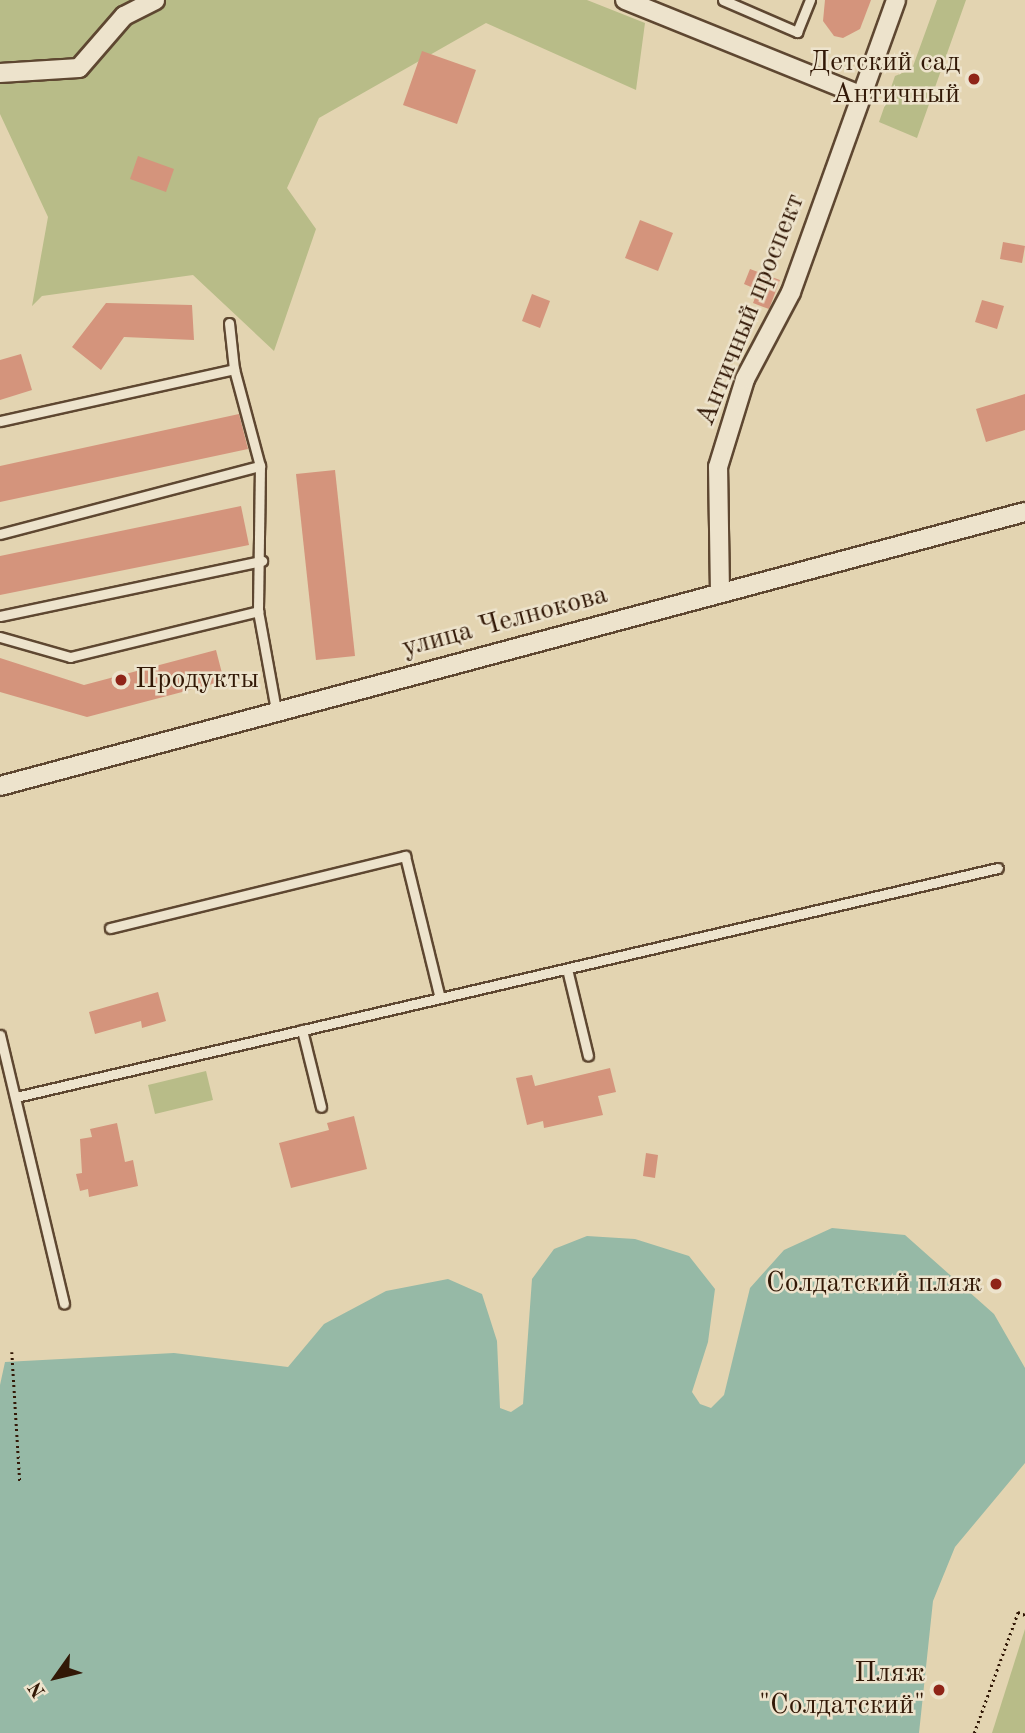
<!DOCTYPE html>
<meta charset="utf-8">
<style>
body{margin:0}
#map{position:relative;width:1025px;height:1733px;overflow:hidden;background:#e3d4b1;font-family:"Old Standard TT",serif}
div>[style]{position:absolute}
.green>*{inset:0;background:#b8bc88}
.water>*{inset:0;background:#96b9a6}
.building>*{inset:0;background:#d4947c}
.path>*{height:2.5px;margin-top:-1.25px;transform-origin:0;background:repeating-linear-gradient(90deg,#321806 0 2px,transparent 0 5.5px)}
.roads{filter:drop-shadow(2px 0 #5e4731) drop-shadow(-2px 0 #5e4731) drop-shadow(0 2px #5e4731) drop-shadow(0 -2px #5e4731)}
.service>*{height:9px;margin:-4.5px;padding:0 4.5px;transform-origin:4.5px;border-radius:4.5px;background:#ede3cc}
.minor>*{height:18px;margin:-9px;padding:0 9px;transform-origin:9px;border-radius:9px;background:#ede3cc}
.dots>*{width:19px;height:19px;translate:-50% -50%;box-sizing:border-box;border:4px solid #ede3cc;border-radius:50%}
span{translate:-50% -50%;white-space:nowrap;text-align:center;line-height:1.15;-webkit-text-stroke:5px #ede3cc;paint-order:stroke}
.poi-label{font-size:28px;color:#321806}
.right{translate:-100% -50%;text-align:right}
.left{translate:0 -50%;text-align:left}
.street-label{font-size:28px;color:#321806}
.north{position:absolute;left:21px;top:1642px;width:70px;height:70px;-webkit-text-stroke:5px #ede3cc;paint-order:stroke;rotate:236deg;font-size:19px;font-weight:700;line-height:28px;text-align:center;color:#321806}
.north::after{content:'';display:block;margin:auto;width:24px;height:32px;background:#321806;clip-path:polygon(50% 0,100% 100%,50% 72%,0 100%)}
</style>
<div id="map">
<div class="green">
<i style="clip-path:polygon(0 0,587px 0,645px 23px,636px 90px,486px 23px,319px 118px,287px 188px,316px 229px,274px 351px,193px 275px,42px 296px,32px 306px,48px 217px,0 114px)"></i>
<i style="clip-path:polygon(937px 0,966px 0,917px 138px,879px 122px,895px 76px,912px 69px)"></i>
<i style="clip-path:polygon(206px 1071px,213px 1100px,155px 1114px,148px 1085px)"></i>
<i style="clip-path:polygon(1025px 1629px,1025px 1733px,992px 1733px)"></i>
</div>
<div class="water">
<i style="clip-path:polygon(832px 1228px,905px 1235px,994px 1314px,1025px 1368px,1025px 1463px,955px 1547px,933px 1601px,919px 1733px,0 1733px,0 1385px,5px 1362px,174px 1353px,288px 1367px,324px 1324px,386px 1291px,448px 1279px,482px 1294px,497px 1341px,500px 1408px,511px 1412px,523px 1404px,532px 1279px,554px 1249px,587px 1236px,635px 1239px,689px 1256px,715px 1289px,708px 1342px,692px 1392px,700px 1404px,711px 1408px,724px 1395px,750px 1288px,784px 1250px)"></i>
</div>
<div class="building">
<i style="clip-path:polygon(825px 0,871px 0,860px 29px,843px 38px,834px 36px,823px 21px)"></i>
<i style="clip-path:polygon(422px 51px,476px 70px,457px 124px,403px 105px)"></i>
<i style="clip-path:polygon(138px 156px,174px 169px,166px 192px,130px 179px)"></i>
<i style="clip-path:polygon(640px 220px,673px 233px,658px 271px,625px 258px)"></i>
<i style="clip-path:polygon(1003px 242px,1025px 246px,1022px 263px,1000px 259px)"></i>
<i style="clip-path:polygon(750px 269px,780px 280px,769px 309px,753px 303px,758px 290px,744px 284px)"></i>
<i style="clip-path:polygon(532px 294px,550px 301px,540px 328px,522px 321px)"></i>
<i style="clip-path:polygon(982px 300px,1004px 306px,997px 329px,975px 322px)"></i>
<i style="clip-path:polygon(106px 303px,192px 305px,194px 340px,124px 337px,101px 370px,72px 347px)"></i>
<i style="clip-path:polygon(21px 354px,32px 390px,0 400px,0 360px)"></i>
<i style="clip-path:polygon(1025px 394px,1025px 430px,986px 442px,976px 409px)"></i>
<i style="clip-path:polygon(239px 414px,248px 449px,0 502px,0 466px)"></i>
<i style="clip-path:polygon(335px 470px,355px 656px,316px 660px,296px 474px)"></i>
<i style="clip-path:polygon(241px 506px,249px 545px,0 595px,0 556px)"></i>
<i style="clip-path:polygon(216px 650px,224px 681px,87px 717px,0 692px,0 658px,84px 685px)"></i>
<i style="clip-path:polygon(158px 992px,166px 1021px,142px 1028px,141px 1021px,95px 1034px,89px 1012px)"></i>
<i style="clip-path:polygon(610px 1068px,616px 1092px,598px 1096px,603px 1115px,544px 1128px,543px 1121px,527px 1125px,516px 1078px,532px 1075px,535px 1086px)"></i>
<i style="clip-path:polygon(354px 1116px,367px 1169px,291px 1188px,279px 1143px,329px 1130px,327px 1123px)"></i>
<i style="clip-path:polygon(117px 1123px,125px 1162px,133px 1160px,138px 1186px,89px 1197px,88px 1189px,80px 1191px,76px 1174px,82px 1173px,80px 1139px,92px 1137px,90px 1129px)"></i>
<i style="clip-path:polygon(646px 1153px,658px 1155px,655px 1178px,643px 1176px)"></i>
</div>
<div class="path">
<i style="left:12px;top:1352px;width:132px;rotate:86.5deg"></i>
<i style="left:974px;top:1733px;width:129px;rotate:-70deg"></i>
<i style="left:1018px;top:1612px;width:8px;rotate:23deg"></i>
</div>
<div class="roads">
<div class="service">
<i style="left:723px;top:0;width:81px;rotate:23.4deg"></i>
<i style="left:797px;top:32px;width:35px;rotate:-68deg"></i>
<i style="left:229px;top:323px;width:46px;rotate:83.8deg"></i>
<i style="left:234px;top:369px;width:100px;rotate:75deg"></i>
<i style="left:0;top:421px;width:240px;rotate:-12.5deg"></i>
<i style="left:0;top:534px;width:269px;rotate:-14.7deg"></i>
<i style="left:260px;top:466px;width:145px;rotate:90.8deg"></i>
<i style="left:0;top:616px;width:268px;rotate:-11.9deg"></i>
<i style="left:0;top:637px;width:73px;rotate:15.9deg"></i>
<i style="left:70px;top:657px;width:194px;rotate:-13.7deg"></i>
<i style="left:258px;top:611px;width:101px;rotate:79.7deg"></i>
<i style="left:110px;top:928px;width:304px;rotate:-13.7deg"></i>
<i style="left:405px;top:856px;width:146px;rotate:76.2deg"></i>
<i style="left:567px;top:969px;width:89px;rotate:76.4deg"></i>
<i style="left:302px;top:1030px;width:79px;rotate:76.1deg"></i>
<i style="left:0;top:1035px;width:276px;rotate:76.6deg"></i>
<i style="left:16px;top:1097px;width:1008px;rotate:-13.13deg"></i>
</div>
<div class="minor">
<i style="left:625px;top:0;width:253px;rotate:22deg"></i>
<i style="left:0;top:73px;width:79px;rotate:-3.6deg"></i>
<i style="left:79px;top:68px;width:69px;rotate:-49.1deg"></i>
<i style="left:124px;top:16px;width:35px;rotate:-27deg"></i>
<i style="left:720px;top:592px;width:125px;rotate:-90.9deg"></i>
<i style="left:718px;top:467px;width:92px;rotate:-72.9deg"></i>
<i style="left:745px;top:379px;width:98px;rotate:-62.1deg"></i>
<i style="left:791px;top:292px;width:310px;rotate:-70.2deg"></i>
<i style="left:0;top:786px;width:1061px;rotate:-14.97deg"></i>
</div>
</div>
<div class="dots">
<i style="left:974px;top:79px;background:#8f2418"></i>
<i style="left:121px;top:680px;background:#8f2418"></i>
<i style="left:996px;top:1284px;background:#8f2418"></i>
<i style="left:939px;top:1690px;background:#8f2418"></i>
</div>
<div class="poi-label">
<span class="right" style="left:960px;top:79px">Детский сад<br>Античный</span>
<span class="left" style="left:135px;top:680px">Продукты</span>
<span class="right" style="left:982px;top:1284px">Солдатский пляж</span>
<span class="right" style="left:925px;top:1690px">Пляж<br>"Солдатский"</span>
</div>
<div class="street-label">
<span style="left:751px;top:310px;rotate:-68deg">Античный проспект</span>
<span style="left:505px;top:622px;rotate:-15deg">улица Челнокова</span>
</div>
<div class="north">N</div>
</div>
